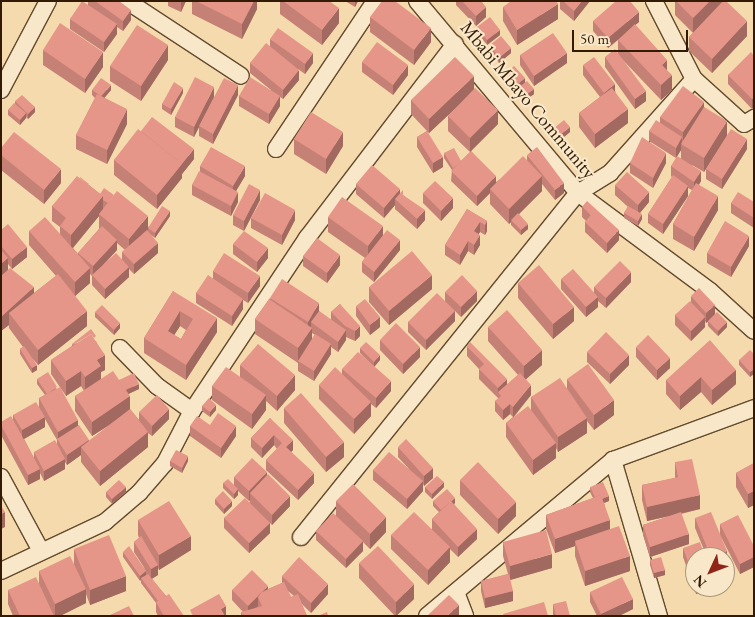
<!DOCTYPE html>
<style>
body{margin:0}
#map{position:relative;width:755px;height:617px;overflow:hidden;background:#f4daac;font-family:"EB Garamond",serif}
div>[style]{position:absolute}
.roads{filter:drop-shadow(1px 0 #634a2e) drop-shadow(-1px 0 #634a2e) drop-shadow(0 1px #634a2e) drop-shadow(0 -1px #634a2e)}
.minor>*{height:16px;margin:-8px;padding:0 8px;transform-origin:8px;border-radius:8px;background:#f8e7c9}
.wall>*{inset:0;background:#c68176}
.shaded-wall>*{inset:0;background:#a16960}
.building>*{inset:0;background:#e69689}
span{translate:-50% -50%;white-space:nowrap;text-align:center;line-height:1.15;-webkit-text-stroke:4.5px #f8e7c9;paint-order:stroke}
.street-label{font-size:19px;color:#331a04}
.frame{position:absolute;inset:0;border:2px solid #331a04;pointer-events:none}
.north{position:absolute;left:685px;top:547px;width:50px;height:50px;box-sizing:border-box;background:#f8e7c9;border:1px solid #a9957a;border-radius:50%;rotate:227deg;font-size:14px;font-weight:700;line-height:20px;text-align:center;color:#331a04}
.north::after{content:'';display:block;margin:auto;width:18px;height:22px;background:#8f2418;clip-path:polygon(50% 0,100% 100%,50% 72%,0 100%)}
.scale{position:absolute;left:572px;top:30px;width:116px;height:22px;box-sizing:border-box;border:2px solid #331a04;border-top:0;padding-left:6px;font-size:15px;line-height:18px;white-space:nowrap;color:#331a04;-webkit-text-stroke:4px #f8e7c9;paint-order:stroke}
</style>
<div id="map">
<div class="roads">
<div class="minor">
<i style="left:127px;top:1px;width:136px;rotate:33.3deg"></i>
<i style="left:417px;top:1px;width:251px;rotate:50deg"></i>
<i style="left:578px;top:193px;width:164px;rotate:36.6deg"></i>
<i style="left:710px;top:291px;width:59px;rotate:42.3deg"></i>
<i style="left:654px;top:1px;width:88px;rotate:62.9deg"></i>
<i style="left:694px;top:79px;width:67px;rotate:42deg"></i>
<i style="left:744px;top:124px;width:12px;rotate:-31deg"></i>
<i style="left:1px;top:90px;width:101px;rotate:-62.2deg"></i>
<i style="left:276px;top:149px;width:178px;rotate:-56.2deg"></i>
<i style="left:120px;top:348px;width:53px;rotate:45.8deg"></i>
<i style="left:157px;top:386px;width:43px;rotate:35.5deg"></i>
<i style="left:613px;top:460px;width:163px;rotate:73.6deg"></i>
<i style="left:1px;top:477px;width:82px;rotate:61.6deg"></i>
<i style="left:301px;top:537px;width:442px;rotate:-51.2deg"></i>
<i style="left:578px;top:193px;width:38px;rotate:-32deg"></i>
<i style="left:610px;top:173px;width:126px;rotate:-48.2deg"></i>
<i style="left:1px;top:571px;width:115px;rotate:-25.2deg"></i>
<i style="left:105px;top:522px;width:45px;rotate:-40.5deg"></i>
<i style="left:139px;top:493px;width:40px;rotate:-49deg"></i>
<i style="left:165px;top:463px;width:59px;rotate:-62.6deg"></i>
<i style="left:192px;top:411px;width:208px;rotate:-56.4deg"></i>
<i style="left:307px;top:238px;width:244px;rotate:-52.7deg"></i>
<i style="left:456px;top:592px;width:26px;rotate:69deg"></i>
<i style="left:427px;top:616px;width:243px;rotate:-40deg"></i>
<i style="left:613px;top:460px;width:150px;rotate:-20.2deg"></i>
</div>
</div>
<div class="wall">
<i style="clip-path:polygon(88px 1px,119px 1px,131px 20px,123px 31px,117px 27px,117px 34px,104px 52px,70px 29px,70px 19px,88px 5px)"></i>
<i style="clip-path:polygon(168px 1px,186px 1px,181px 12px,168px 6px)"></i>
<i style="clip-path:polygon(192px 1px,257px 1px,257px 9px,242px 39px,192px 14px)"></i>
<i style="clip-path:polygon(280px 1px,283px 1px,339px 23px,322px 45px,280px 14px)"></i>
<i style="clip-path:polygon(345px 1px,358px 1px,355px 7px)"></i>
<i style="clip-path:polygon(456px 1px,481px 1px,486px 17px,476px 26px,456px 5px)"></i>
<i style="clip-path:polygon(560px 1px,590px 1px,574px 21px,560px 9px)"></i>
<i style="clip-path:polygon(675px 1px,726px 1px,747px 36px,712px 73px,689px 51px,689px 37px,693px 33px,675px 15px)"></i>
<i style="clip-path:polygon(503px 7px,558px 19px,517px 45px,503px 21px)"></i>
<i style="clip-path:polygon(370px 17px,431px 42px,414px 65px,370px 32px)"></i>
<i style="clip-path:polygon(593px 21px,639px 22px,635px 25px,667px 71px,672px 90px,661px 100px,619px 56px,646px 101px,635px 109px,605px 67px,605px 57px,618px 54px,618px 40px,608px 48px,593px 31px)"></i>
<i style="clip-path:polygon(477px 27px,500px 35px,487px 45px,477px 32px)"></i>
<i style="clip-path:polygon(270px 39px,313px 63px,305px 74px,298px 69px,299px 80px,283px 99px,280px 97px,280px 106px,269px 124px,239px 106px,239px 96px,271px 90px,250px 73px,250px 63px,270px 46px)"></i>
<i style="clip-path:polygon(490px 45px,511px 53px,499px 63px,490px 50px)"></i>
<i style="clip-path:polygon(43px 50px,103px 67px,85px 93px,43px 65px)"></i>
<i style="clip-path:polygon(520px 55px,567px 63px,534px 86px,520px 65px)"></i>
<i style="clip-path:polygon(754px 56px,752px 109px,728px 84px,728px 75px)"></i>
<i style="clip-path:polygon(168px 60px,141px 101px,110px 81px,110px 66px)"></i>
<i style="clip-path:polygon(362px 62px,408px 75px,393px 95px,362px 72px)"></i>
<i style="clip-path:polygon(583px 65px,615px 91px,628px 123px,595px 148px,579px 127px,579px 113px,600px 97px,583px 75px)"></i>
<i style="clip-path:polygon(507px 72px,525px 82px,534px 94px,526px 100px,519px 92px,519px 88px,518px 90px,507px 77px)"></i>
<i style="clip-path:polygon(92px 90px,111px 90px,104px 98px,127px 124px,107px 164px,76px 149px,76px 135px,95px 98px,92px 95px)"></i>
<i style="clip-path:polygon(474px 90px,498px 124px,471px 151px,496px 182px,527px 161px,527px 155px,564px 193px,555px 200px,542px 184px,542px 191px,519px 214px,528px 229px,521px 235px,511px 225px,511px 222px,509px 224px,490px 204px,490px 193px,477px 206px,451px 181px,452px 170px,444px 158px,444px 153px,461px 161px,470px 152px,448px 131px,448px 116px,458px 106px,429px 133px,427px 132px,443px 167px,433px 173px,417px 147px,417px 137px,427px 131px,411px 114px,411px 100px)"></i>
<i style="clip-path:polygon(183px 93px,171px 115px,162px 109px,162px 104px)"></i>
<i style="clip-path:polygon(238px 95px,213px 144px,199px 136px,199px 127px,194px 137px,175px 127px,175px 117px,214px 97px)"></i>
<i style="clip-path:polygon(15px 101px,35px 112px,28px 119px,26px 117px,26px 118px,20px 125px,8px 115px,8px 110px,15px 104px)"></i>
<i style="clip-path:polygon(704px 107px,727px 136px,704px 172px,692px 165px,701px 181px,699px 185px,718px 210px,694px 251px,673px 239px,673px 224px,692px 190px,688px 188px,688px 196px,663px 234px,648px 223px,648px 214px,672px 177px,671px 176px,671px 166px,681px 158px,681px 150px,676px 158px,649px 141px,649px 131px,660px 123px,660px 117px)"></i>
<i style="clip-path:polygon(553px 129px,570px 132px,559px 141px,553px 134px)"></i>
<i style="clip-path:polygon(141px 131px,194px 159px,182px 174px,182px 178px,157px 209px,114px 175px,114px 160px)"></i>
<i style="clip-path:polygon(294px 139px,343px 146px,326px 174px,294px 154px)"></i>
<i style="clip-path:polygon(1px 148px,61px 183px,44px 204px,1px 170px)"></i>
<i style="clip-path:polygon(747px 149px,722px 189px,706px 179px,706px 169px)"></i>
<i style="clip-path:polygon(630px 163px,666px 163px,653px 188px,630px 173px)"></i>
<i style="clip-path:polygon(200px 166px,245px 176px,236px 191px,238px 202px,231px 216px,192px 195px,192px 185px,200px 172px)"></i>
<i style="clip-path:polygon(356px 184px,400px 193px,403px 195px,425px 220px,417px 229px,395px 209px,395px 205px,384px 218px,356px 194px)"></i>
<i style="clip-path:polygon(evenodd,89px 185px,100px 194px,148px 227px,170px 216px,155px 238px,151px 235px,158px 253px,134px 274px,129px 269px,129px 277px,105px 299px,92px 285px,92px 276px,90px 274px,90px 283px,75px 296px,87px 326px,38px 365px,33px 359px,37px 370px,32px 373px,20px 354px,20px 349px,23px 347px,9px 328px,9px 325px,1px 331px,1px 230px,27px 257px,12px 269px,8px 264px,8px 270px,34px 293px,56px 276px,29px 245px,29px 231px,60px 234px,60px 227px,52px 221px,52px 206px,89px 185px,99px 216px,99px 229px,78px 253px,78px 254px,73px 248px,99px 216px,89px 185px,117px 243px,125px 250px,122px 252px,122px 259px,103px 265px,117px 250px,117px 243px)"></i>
<i style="clip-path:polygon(615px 185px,649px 202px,640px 213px,642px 219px,638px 226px,624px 218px,624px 213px,628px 207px,615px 195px)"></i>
<i style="clip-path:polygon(423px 193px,453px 208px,441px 221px,423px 203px)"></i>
<i style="clip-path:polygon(260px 200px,244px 231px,233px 225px,233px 215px)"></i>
<i style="clip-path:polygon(754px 202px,754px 228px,731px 213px,731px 203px)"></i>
<i style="clip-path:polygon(582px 207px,619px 240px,607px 253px,585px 232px,585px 222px,586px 221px,582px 217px)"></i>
<i style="clip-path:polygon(467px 209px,487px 221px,487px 231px,485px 235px,480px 232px,478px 234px,480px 245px,474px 255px,468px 251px,460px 265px,445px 255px,445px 245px)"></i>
<i style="clip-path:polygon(328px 217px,383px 236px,400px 250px,374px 282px,362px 272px,362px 262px,365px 258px,328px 232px)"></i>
<i style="clip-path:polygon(251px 218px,295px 220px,282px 245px,251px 228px)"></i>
<i style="clip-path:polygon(233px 244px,268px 258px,257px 272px,233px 254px)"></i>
<i style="clip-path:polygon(749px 246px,731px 277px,707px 263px,707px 253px)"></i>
<i style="clip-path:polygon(303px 256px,340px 265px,327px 283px,303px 266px)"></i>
<i style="clip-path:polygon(213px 271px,260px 286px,248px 303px,243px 300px,243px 309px,232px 326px,196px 303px,196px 293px,213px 279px)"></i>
<i style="clip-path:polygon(754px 272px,754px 288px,753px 288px,753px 273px)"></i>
<i style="clip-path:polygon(561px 279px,594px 293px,594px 287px,631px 282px,606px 308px,598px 301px,598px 307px,586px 317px,561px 289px)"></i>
<i style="clip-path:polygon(518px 283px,574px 321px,553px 339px,518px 298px)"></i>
<i style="clip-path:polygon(369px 287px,432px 289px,389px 325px,369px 302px)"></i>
<i style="clip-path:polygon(evenodd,173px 291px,217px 332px,186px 380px,144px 353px,144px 338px,173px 291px,180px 326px,186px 330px,181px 339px,174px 335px,180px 326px)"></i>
<i style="clip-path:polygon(445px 292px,477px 301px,461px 317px,455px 311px,455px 321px,426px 350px,408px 332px,408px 322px,445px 301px)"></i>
<i style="clip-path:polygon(691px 296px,715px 314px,727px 327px,718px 336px,708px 326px,708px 322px,706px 323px,705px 321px,705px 327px,691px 341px,675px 325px,675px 315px,691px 302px)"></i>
<i style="clip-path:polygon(evenodd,270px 298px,319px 311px,331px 320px,331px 312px,340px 304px,360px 336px,355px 341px,346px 337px,346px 340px,338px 352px,331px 347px,331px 354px,314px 381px,298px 371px,298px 363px,255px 334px,255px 319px,270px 298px,312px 333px,315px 335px,312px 339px,312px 333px)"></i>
<i style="clip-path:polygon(356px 306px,380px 327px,370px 335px,356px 316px)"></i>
<i style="clip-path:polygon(95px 312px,120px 328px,114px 335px,95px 317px)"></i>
<i style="clip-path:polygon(488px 327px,542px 365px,526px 379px,531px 395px,514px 417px,531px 410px,531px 397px,567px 389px,567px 379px,614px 415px,594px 430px,587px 421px,587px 433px,558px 452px,556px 448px,556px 458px,533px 475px,506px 437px,506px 423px,513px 417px,510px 414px,503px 420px,495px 411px,495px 401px,498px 399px,498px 397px,498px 398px,479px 379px,479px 369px,467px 356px,467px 346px,507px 385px,518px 375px,488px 341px)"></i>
<i style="clip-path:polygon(380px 340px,420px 357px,403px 374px,380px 350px)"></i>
<i style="clip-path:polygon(evenodd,96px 341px,105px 370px,101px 372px,101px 379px,119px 380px,139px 389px,128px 394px,130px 409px,139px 420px,139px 412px,169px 419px,152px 436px,148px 433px,148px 447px,100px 486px,81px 462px,81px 455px,67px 465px,65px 462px,65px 469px,44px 481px,40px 473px,40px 479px,28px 485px,1px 435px,1px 422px,13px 419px,13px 415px,39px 407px,39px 398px,45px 395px,37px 384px,37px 379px,57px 389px,78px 425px,89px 441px,110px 425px,92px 436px,75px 411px,75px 396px,84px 391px,81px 386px,66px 396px,51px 374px,51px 360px,72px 346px,72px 344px,96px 341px,45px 419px,57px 440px,57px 444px,34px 452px,34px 458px,24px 439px,45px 427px,45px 419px)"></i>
<i style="clip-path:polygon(636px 347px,670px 368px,657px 380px,636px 357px)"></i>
<i style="clip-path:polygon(360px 348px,380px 360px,374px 367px,391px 391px,376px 408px,371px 404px,371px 416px,354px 434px,319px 399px,319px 385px,342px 374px,342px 369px,371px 364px,360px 353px)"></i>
<i style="clip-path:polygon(587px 352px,629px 365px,610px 384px,587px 362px)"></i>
<i style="clip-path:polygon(754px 354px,750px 377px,739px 365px,739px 360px)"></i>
<i style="clip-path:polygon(240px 365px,295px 390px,277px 411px,266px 401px,266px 410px,252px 429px,212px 400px,212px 386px,240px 377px)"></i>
<i style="clip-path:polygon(736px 370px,736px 384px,712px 405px,701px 392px,680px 410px,666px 394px,666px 380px)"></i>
<i style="clip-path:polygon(202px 406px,216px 410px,210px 417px,202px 411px)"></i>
<i style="clip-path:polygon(284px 408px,344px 457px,326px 472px,284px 423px)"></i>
<i style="clip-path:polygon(270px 418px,293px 450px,291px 452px,314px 483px,298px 500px,266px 470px,266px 460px,277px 449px,274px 445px,262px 458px,251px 447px,251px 438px)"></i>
<i style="clip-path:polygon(210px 425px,236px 436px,221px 458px,190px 436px,190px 426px)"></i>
<i style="clip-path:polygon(398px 447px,433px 478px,424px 486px,423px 484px,423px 491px,407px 509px,373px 480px,373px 470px,409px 469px,398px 457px)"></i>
<i style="clip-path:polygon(170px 461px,188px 461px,182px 473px,170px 466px)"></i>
<i style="clip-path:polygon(675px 462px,700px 509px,681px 514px,689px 544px,650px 557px,643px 535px,643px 525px,670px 516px,647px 521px,642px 500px,642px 485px,675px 478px)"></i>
<i style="clip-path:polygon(754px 463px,754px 505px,748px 508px,736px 487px,736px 473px)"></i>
<i style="clip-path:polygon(267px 475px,290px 506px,272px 525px,270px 523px,270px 533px,249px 553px,224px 528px,224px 518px,250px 502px,250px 500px,249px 501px,238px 491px,238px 495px,234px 499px,223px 488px,223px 483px,234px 485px,234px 477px)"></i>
<i style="clip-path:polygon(460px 480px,516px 516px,498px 534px,460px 495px)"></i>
<i style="clip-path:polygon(425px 487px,444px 487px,432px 499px,425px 492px)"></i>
<i style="clip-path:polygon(590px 487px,609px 501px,604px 503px,610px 530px,630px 571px,585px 586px,575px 556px,575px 546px,555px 553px,546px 529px,546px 515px,593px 498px,590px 492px)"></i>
<i style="clip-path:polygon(106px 492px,126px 492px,112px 504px,106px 497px)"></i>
<i style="clip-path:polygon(215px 499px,232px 506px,224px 514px,215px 504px)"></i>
<i style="clip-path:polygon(336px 501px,386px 532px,370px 549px,363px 542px,363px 551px,346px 568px,316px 540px,316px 531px,336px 515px)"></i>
<i style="clip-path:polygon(433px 501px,455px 503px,454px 504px,477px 539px,458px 557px,450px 549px,450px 562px,428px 585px,391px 549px,391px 535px,432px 529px,432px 519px,439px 512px,433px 506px)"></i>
<i style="clip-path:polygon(695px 518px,720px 534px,720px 524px,754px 546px,754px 567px,740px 574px,721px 537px,727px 561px,725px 557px,707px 557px,695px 528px)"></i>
<i style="clip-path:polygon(138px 520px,191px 550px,159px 570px,158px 568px,158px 575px,152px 579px,166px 596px,184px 616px,158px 616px,156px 612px,156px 603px,141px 583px,141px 580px,140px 581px,123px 557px,123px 552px,145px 569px,134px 552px,134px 542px,139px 538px,138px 535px)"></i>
<i style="clip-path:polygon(503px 542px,552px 568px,510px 580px,513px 601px,485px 608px,481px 591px,481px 581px,508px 574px,503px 556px)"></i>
<i style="clip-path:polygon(683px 548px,695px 557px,695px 587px,713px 587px,713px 588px,696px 594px,683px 557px)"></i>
<i style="clip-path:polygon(74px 549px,126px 591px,90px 605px,86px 594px,86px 603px,60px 616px,13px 616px,8px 604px,8px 590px,39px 584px,39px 571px,74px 564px)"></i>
<i style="clip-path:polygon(650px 560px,665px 575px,654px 578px,650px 565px)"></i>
<i style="clip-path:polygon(359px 563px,414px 599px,396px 616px,395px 616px,359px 578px)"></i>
<i style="clip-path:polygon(evenodd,282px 576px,328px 594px,311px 613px,301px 603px,307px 616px,241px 616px,241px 612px,243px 612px,232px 600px,232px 590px,268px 589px,282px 583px,282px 576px,288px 591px,294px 596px,291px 597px,288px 591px)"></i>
<i style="clip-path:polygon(590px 592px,633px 609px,619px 616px,597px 616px,590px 602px)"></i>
<i style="clip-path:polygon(553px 604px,570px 616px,553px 616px)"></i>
</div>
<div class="shaded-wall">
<i style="clip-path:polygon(181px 1px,186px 1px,181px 12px)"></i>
<i style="clip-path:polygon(254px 1px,257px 1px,257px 9px,242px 39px,242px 24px)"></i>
<i style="clip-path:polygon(355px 1px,358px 1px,355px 7px)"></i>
<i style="clip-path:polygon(582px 1px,590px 1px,574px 21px,574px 11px)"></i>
<i style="clip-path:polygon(710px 1px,725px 1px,693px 33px,693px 18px)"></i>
<i style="clip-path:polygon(558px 4px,558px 19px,517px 45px,517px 30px)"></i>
<i style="clip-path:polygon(486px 7px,486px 17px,476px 26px,476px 16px)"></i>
<i style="clip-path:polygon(339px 8px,339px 23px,322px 45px,322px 30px)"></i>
<i style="clip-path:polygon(131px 10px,131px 20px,123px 31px,123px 21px)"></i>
<i style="clip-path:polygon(639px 12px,639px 22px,608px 48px,608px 38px)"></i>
<i style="clip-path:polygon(747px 21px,747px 36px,712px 73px,712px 59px)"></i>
<i style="clip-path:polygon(117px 24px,117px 34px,104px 52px,104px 42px)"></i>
<i style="clip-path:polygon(431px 28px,431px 42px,414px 65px,414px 50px)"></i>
<i style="clip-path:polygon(500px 30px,500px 35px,487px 45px,487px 40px)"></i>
<i style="clip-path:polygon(168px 45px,168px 60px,141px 101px,141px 86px)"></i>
<i style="clip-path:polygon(511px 48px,511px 53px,499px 63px,499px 58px)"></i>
<i style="clip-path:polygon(103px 52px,103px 67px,85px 93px,85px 79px)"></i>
<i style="clip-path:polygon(313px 53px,313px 63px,305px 74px,305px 64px)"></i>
<i style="clip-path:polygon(567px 53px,567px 63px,534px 86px,534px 76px)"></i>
<i style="clip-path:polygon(667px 60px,667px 74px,662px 65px)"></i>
<i style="clip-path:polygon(408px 65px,408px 75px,393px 95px,393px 85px)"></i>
<i style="clip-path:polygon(299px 70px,299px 80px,283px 99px,283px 90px)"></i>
<i style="clip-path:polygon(672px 75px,672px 90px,661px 100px,661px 85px)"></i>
<i style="clip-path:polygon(474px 76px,474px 91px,429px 133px,429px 119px)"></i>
<i style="clip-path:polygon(525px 78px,525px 83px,518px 90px,518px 84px)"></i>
<i style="clip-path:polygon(615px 84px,615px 94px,604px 103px,604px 93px)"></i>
<i style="clip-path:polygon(111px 85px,111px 90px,101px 102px,101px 97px)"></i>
<i style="clip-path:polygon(238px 85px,238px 95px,213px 144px,213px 134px)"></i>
<i style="clip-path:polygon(214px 87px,214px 97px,194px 137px,194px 127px)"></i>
<i style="clip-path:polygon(183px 88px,183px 93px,171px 115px,171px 109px)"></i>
<i style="clip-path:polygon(534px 89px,534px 94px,526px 100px,526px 95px)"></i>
<i style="clip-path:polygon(646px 91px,646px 101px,635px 109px,635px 99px)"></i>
<i style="clip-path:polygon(280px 96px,280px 106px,269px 124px,269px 114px)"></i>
<i style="clip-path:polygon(754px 97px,754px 107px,752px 109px,752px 99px)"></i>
<i style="clip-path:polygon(704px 102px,704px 112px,683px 142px,683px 132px)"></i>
<i style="clip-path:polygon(35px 107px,35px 112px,28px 119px,28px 114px)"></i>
<i style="clip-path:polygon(127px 109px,127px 124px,107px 164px,107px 150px)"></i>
<i style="clip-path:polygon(628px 109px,628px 123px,595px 148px,595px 134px)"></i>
<i style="clip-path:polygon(498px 110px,498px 124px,470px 152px,470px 138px)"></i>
<i style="clip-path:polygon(26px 113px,26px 118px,20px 125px,20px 120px)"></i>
<i style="clip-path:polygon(727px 121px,727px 136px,704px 172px,704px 158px)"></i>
<i style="clip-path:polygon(570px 127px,570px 132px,559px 141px,559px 136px)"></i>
<i style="clip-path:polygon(343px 132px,343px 146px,326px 174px,326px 159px)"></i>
<i style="clip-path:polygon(682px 137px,682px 145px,681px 144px,681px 150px,676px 158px,676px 148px)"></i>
<i style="clip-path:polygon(747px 139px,747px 149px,722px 189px,722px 179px)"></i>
<i style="clip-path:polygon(194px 149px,194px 159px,182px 174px,182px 178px,157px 209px,157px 195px)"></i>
<i style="clip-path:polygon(666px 153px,666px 163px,653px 188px,653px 178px)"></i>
<i style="clip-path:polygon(443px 157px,443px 167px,433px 173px,433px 163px)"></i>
<i style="clip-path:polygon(245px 166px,245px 176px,233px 196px,233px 186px)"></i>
<i style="clip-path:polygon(61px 169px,61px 183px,44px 204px,44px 190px)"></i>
<i style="clip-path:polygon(701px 171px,701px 181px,694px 192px,694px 182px)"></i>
<i style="clip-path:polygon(496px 176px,496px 186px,490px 189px,490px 193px,477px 206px,477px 196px)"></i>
<i style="clip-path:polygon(542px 176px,542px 191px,512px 221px,511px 220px,511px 222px,509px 224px,509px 209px)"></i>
<i style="clip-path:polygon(564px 183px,564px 193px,555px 200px,555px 190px)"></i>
<i style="clip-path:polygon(688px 186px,688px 196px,663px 234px,663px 224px)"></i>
<i style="clip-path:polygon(400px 189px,400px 199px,395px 199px,395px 205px,384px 218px,384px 208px)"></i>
<i style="clip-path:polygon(260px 190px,260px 200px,244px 231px,244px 221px)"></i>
<i style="clip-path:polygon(238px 192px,238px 202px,231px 216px,231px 206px)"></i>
<i style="clip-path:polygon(649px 192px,649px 202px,638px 215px,638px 205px)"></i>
<i style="clip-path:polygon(103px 196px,103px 211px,99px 214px,99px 216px,71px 250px,71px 235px)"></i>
<i style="clip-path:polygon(718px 196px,718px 210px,694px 251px,694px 237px)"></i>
<i style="clip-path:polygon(453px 198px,453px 208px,441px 221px,441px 211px)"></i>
<i style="clip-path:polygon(295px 210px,295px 220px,282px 245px,282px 235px)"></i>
<i style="clip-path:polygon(425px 210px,425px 220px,417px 229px,417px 219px)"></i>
<i style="clip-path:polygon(170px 211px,170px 216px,155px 238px,155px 233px)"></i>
<i style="clip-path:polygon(642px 214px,642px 219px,638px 226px,638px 221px)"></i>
<i style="clip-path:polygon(148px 216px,148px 230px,129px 254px,129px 239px)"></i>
<i style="clip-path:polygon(487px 221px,487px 231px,485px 235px,485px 225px)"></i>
<i style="clip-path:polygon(480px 222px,480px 232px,474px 241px,474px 231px)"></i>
<i style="clip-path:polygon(528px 224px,528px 229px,521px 235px,521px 230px)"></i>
<i style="clip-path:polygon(383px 226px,383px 240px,368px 260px,368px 246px)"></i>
<i style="clip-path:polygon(619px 230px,619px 240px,607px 253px,607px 243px)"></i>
<i style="clip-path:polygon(480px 235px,480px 245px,474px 255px,474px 245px)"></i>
<i style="clip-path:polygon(749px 236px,749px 246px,731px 277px,731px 267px)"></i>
<i style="clip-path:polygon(117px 240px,117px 250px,93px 276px,93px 266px)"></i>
<i style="clip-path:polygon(400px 240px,400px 250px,374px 282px,374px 272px)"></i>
<i style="clip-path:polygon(468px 241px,468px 251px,460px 265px,460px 255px)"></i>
<i style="clip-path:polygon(158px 243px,158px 253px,134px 274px,134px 264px)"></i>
<i style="clip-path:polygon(27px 247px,27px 257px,12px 269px,12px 259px)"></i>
<i style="clip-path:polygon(268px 248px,268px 258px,257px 272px,257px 262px)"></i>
<i style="clip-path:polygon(340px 255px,340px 265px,327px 283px,327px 273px)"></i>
<i style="clip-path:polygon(8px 258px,8px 273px,1px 279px,1px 264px)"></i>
<i style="clip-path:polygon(129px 267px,129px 277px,105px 299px,105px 289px)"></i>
<i style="clip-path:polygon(90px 268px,90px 283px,75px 296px,75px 282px)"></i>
<i style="clip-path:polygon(631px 272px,631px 282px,606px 308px,606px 298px)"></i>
<i style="clip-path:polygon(432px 275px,432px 289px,389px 325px,389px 311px)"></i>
<i style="clip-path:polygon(260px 276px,260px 286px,248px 303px,248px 293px)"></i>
<i style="clip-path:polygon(34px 287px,34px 302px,9px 313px,9px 325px,1px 331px,1px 317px)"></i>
<i style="clip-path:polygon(477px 291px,477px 301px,461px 317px,461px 307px)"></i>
<i style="clip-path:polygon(598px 297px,598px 307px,586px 317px,586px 307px)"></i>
<i style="clip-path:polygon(243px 299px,243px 309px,232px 326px,232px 316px)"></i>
<i style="clip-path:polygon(319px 303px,319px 313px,311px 322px,311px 327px,308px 332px,308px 322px)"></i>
<i style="clip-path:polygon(715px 305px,715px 315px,706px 323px,706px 313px)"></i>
<i style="clip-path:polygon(574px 307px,574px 321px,553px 339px,553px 324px)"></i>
<i style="clip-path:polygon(87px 311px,87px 326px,38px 365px,38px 350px)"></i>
<i style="clip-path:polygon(180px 311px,180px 326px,168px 345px,168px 331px)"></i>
<i style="clip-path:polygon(455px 311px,455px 321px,426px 350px,426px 340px)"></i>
<i style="clip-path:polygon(380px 317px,380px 327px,370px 335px,370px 325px)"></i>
<i style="clip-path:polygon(705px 317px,705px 327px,691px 341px,691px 331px)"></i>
<i style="clip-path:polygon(217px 318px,217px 332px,186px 380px,186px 365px)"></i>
<i style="clip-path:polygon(727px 322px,727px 327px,718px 336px,718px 331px)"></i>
<i style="clip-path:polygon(120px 323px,120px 328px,114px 335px,114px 330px)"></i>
<i style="clip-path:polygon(360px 326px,360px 336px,355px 341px,355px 331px)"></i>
<i style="clip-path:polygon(312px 328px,312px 343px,298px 361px,298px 363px,298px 348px)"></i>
<i style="clip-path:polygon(346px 330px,346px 340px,338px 352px,338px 342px)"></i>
<i style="clip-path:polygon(331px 344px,331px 354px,314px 381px,314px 371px)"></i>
<i style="clip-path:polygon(420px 347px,420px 357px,403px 374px,403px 364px)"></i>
<i style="clip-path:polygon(542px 350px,542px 365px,524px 381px,524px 366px)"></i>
<i style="clip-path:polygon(105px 355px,105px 370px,101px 372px,101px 381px,85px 392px,85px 377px,97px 360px)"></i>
<i style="clip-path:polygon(380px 355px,380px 360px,374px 367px,374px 362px)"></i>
<i style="clip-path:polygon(629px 355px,629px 365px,610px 384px,610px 374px)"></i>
<i style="clip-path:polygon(670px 358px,670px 368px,657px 380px,657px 370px)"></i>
<i style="clip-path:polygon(37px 365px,37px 370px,32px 373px,32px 368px)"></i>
<i style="clip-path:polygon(754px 369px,754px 374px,750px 377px,750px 372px)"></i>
<i style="clip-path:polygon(736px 370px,736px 384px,712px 405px,712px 390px)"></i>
<i style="clip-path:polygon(81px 371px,81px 386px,66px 396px,66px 381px)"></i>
<i style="clip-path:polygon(295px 375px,295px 390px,277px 411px,277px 396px)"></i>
<i style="clip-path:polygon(701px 377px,701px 392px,680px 410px,680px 396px)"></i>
<i style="clip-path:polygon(507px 379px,507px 389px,498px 392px,498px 398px,498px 388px)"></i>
<i style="clip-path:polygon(391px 381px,391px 391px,376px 408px,376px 398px)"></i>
<i style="clip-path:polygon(139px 384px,139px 389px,122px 397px,122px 392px)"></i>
<i style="clip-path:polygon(531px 385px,531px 395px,513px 417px,513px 407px)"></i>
<i style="clip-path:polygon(266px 395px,266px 410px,252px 429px,252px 414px)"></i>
<i style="clip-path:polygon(130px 396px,130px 411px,92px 436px,92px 422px)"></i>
<i style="clip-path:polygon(614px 400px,614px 415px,594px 430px,594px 415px)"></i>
<i style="clip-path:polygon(371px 402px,371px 416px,354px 434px,354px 419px)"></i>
<i style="clip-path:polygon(510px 404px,510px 414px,503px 420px,503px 410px)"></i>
<i style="clip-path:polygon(216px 405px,216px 410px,210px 417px,210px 412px)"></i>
<i style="clip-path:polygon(169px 409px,169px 419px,152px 436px,152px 426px)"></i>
<i style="clip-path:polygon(45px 417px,45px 427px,22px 440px,22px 430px)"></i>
<i style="clip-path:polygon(587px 418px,587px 433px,558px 452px,558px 437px)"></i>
<i style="clip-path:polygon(78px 420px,78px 430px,58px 442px,58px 432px)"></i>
<i style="clip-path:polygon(236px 426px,236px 436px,221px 458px,221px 448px)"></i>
<i style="clip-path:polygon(148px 432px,148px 447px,100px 486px,100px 471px)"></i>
<i style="clip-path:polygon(274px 435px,274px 445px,262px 458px,262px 448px)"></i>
<i style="clip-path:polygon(89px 440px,89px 450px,81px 447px,81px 455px,67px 465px,67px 455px)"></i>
<i style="clip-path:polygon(293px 440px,293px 450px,286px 457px,286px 447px)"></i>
<i style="clip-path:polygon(344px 442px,344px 457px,326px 472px,326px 457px)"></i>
<i style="clip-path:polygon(556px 443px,556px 458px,533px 475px,533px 460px)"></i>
<i style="clip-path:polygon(188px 456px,188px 461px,182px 473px,182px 468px)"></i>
<i style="clip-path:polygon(65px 459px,65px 469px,44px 481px,44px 471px)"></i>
<i style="clip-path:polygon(433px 468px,433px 478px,424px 486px,424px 476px)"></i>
<i style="clip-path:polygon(40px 469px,40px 479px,28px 485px,28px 475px)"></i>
<i style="clip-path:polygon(267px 472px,267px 482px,250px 493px,250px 500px,249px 501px,249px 491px)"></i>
<i style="clip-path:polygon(314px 473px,314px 483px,298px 500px,298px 490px)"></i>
<i style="clip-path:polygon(423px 481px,423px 491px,407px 509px,407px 499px)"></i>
<i style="clip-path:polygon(444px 482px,444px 487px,432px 499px,432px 494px)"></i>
<i style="clip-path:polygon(126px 487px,126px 492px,112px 504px,112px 499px)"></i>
<i style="clip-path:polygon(238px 489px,238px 495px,234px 499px,234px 494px)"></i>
<i style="clip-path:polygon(754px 491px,754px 505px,748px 508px,748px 494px)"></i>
<i style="clip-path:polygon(700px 495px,700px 509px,647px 521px,647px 507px)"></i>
<i style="clip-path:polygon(290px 496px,290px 506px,272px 525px,272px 515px)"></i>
<i style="clip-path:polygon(609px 496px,609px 501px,596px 506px,596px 501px)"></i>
<i style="clip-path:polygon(455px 498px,455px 503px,441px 515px,441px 510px)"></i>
<i style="clip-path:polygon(232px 501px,232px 506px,224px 514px,224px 509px)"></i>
<i style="clip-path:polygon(516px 502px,516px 516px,498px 534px,498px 519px)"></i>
<i style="clip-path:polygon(5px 512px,5px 527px,1px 529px,1px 514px)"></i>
<i style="clip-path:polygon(386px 517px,386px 532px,370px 549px,370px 534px)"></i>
<i style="clip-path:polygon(610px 520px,610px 534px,575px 541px,575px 546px,555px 553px,555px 539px)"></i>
<i style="clip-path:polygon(270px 523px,270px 533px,249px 553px,249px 543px)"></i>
<i style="clip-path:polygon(477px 529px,477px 539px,458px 557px,458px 547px)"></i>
<i style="clip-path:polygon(689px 534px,689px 544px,650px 557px,650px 547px)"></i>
<i style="clip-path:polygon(191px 536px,191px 550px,159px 570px,159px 555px)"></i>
<i style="clip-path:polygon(363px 541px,363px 551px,346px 568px,346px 559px)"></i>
<i style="clip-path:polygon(450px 547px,450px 562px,428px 585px,428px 570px)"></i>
<i style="clip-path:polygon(727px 551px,727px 561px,725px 562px,725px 557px,712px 557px)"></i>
<i style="clip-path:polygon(552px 554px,552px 568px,510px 580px,510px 566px)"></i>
<i style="clip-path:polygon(630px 556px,630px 571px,585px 586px,585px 571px)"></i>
<i style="clip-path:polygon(754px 557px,754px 567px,740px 574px,740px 564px)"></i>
<i style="clip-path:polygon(158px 565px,158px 575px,151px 579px,151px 569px)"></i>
<i style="clip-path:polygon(665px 570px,665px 575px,654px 578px,654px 573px)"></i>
<i style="clip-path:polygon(146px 571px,146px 576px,141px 578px,140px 581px,140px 576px)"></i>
<i style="clip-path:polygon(126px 576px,126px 591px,90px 605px,90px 590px)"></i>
<i style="clip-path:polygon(328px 584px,328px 594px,311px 613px,311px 603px)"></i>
<i style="clip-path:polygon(414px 584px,414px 599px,396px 616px,396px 602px)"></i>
<i style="clip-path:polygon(268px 586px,268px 596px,258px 597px,258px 606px,248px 616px,248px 606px)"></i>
<i style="clip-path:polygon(696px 587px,713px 587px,713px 588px,696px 594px)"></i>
<i style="clip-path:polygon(86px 589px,86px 603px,60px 616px,55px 616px,55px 604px)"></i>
<i style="clip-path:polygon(513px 591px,513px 601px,485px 608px,485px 598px)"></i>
<i style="clip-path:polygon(633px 599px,633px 609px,619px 616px,601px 616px,601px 614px)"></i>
<i style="clip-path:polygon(459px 605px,459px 615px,458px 616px,447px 616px)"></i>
<i style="clip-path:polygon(226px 606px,226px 616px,221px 616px,221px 609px)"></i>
</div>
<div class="building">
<i style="clip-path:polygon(82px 1px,117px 24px,104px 42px,70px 19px)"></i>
<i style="clip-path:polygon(95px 1px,119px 1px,131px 10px,123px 21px)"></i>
<i style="clip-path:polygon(196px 1px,254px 1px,242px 24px)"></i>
<i style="clip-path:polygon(283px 1px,329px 1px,339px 8px,322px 30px)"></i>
<i style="clip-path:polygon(382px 1px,395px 1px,431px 28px,414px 50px,370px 17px)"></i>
<i style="clip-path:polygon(462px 1px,481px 1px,486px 7px,476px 16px)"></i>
<i style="clip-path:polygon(511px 1px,556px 1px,558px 4px,517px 30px,503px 7px)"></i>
<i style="clip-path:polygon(563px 1px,582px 1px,574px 11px)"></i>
<i style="clip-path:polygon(616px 1px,630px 1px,639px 12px,608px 38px,593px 21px)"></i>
<i style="clip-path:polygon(676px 1px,710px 1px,693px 18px)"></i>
<i style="clip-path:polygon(723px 1px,726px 1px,747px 21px,712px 59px,689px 37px)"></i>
<i style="clip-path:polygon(490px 17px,500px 30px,487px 40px,477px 27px)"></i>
<i style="clip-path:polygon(60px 23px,103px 52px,85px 79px,43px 50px)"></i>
<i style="clip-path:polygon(635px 24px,667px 60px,662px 65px,672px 75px,661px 85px,618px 40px)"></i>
<i style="clip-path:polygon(137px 25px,168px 45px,141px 86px,110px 66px)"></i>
<i style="clip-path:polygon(278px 28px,313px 53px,305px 64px,270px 39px)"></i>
<i style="clip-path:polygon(553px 33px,567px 53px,534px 76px,520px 55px)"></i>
<i style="clip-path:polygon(501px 36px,511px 48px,499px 58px,490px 45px)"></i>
<i style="clip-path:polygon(377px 42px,408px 65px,393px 85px,362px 62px)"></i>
<i style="clip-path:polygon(266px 43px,299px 70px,283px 90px,250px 63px)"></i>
<i style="clip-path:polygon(615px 49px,646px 91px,635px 99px,605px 57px)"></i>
<i style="clip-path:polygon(751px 52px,754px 56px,754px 97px,752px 99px,728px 75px)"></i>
<i style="clip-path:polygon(455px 57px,474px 76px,429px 119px,411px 100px)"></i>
<i style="clip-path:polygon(594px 57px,615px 84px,604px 93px,583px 65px)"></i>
<i style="clip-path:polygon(514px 66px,525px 78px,518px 84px,507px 72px)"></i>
<i style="clip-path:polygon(195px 77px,214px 87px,194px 127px,175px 117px)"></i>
<i style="clip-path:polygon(250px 77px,280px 96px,269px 114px,239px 96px)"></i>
<i style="clip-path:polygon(101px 78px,111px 85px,101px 96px,92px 90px)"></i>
<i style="clip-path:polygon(224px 78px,238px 85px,213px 134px,199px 126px)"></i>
<i style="clip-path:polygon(527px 81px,534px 89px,526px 95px,519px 87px)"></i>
<i style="clip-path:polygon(174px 82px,183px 88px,171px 109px,162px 104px)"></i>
<i style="clip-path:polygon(683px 86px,704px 102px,683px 132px,660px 117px)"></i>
<i style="clip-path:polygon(475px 88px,498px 110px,470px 138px,448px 116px)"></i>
<i style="clip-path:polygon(612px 88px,628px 109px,595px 134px,579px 113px)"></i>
<i style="clip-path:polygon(97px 94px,127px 109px,107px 150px,76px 135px)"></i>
<i style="clip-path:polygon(22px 95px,35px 107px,28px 114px,15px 101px)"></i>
<i style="clip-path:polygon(14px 103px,26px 113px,20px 120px,8px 110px)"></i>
<i style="clip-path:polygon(704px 107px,727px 121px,704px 158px,681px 144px)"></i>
<i style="clip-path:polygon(311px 112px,343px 132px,326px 159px,294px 139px)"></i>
<i style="clip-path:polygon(152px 117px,194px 149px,181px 165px,182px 164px,141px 131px)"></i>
<i style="clip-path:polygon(564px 120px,570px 127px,559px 136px,553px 129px)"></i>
<i style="clip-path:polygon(656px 120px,682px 137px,676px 148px,649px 131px)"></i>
<i style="clip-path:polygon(138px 129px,182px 164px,157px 195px,114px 160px)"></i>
<i style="clip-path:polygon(731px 129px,747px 139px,722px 179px,706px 169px)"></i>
<i style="clip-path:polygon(427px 131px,443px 157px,433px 163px,417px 137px)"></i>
<i style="clip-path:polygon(14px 132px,61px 169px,44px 190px,1px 155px,1px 148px)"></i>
<i style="clip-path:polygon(642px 137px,666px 153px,653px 178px,630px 163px)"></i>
<i style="clip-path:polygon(211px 147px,245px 166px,233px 186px,200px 166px)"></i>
<i style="clip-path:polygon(537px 147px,564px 183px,555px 190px,527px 155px)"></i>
<i style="clip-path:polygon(454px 148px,461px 161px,457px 165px,453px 168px,444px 153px)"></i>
<i style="clip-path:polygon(471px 151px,496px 176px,477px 196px,451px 171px)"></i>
<i style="clip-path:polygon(523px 156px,542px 176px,509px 209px,490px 189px)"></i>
<i style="clip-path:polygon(677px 156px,701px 171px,694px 182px,671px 166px)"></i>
<i style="clip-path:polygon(372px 165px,400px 189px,384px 208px,356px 184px)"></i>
<i style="clip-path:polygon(199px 171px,238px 192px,231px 206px,192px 185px)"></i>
<i style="clip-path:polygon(627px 172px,649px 192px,638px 205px,615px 185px)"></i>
<i style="clip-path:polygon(673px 175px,688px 186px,663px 224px,648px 214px)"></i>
<i style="clip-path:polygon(77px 176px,103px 196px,71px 235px,60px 226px,66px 218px,52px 206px)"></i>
<i style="clip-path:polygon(80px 177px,89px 184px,88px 185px,80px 178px)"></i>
<i style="clip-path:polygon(435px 181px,453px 198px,441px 211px,423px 193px)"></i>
<i style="clip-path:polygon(696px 183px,718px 196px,694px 237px,673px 224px)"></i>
<i style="clip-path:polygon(249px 184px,260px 190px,244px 221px,233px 215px)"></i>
<i style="clip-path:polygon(104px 188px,114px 195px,108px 203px,103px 200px,103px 196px,100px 194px)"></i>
<i style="clip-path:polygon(403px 190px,403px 195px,425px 210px,417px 219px,395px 199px)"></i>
<i style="clip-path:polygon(117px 191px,148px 216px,129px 239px,99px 214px)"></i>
<i style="clip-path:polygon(738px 192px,754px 202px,754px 218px,731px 203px)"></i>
<i style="clip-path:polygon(265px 193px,295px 210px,282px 235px,251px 218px)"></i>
<i style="clip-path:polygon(342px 197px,383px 226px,368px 246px,328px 217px)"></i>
<i style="clip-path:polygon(587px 201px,619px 230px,607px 243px,585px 222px,591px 215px,582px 207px)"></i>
<i style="clip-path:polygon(162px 206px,170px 211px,155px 233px,148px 228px)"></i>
<i style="clip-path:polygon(628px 206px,642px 214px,638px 221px,624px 213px)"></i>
<i style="clip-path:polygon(467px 209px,487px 221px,485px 225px,480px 222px,474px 231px,480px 235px,474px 245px,468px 241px,460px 255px,445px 245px)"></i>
<i style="clip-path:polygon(518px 213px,528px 224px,521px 230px,511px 220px)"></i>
<i style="clip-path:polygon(45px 217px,90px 268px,75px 282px,29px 231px)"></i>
<i style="clip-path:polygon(725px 221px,749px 236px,731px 267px,707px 253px)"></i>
<i style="clip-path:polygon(8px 224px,27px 247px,12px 259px,1px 246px,1px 230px)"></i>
<i style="clip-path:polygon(102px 226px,117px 240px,93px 266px,78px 253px)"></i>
<i style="clip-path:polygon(147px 230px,158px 243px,134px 264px,122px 252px)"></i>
<i style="clip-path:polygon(387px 230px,400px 240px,374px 272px,362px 262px)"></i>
<i style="clip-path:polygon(244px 231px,268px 248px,257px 262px,233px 244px)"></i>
<i style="clip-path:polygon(317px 238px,340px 255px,327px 273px,303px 256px)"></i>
<i style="clip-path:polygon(1px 250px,8px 258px,1px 264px)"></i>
<i style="clip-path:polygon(412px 251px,432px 275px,389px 311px,369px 287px)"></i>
<i style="clip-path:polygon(116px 253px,129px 267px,105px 289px,92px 275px)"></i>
<i style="clip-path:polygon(224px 253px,260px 276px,248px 293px,213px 271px)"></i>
<i style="clip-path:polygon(620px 261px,631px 272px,606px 298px,594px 287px)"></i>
<i style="clip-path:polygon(539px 265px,574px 307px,553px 324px,518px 283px)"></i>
<i style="clip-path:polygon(10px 268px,34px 287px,1px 317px,1px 276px)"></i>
<i style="clip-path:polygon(573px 269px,598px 297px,586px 307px,561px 279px)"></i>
<i style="clip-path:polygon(58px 274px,87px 311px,38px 350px,9px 313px)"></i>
<i style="clip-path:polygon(208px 275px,243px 299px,232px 316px,196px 293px)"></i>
<i style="clip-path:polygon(462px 275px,477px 291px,461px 307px,445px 292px)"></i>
<i style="clip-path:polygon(282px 279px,319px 303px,308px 322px,270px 298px)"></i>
<i style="clip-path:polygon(699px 288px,715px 305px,706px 313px,691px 296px)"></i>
<i style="clip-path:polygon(evenodd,173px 291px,217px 318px,186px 365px,144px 338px,173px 291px,180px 311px,193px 319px,181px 339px,168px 331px,180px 311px)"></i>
<i style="clip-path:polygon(437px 293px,455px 311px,426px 340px,408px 322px)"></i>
<i style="clip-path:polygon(269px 299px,312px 328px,298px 348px,255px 319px)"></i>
<i style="clip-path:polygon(365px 299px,380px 317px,370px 325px,356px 306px)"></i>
<i style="clip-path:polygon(690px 301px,705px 317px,691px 331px,675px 315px)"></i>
<i style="clip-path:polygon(340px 304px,360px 326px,355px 331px,345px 326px,331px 312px)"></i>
<i style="clip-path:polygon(102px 305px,120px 323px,114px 330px,95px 312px)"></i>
<i style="clip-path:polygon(507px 310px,542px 350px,524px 366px,488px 327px)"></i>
<i style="clip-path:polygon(319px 311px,346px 330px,338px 342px,311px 322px)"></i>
<i style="clip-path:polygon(717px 312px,727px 322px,718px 331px,708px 321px)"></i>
<i style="clip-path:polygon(396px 323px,420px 347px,403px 364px,380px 340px)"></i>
<i style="clip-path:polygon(91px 329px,96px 336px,94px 338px,91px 334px,73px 345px,72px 344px)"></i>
<i style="clip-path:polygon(606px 332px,629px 355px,610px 374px,587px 352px)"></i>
<i style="clip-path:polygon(91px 334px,105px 355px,97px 360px,101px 366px,85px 377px,81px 371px,66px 381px,51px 360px)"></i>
<i style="clip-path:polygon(315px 334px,331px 344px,314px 371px,298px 361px)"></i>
<i style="clip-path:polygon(648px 335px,670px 358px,657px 370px,636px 347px)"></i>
<i style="clip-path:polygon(710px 340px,736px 370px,712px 390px,701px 377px,680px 396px,666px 380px)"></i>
<i style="clip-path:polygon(366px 342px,380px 355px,374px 362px,360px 348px)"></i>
<i style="clip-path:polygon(470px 342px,507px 379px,498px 388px,479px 369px,484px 364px,467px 346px)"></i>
<i style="clip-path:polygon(258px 344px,295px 375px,277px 396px,240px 365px)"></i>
<i style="clip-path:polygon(24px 346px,37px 365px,32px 368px,20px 349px)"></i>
<i style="clip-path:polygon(750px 350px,754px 354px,754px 369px,750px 372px,739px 360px)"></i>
<i style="clip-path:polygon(358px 352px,391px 381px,376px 398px,342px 369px)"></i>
<i style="clip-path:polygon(588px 364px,614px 400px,594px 415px,567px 379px)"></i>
<i style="clip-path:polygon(226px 367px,266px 395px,252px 414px,212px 386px)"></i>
<i style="clip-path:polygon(335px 367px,371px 402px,354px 419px,319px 385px)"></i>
<i style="clip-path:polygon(113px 371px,130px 396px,92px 422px,75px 396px)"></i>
<i style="clip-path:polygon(48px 372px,57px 387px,47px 394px,37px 379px)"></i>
<i style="clip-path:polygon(134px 373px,139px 384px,125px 390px,119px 380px)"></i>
<i style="clip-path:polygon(520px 373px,531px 385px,513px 407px,510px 404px,503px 410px,495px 401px,501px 396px,498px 392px)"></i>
<i style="clip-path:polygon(560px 378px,587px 418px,558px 437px,531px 397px)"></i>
<i style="clip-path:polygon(60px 387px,78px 420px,58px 432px,39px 398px)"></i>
<i style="clip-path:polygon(301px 393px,344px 442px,326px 457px,284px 408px)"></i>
<i style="clip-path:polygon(157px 395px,169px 409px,152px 426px,139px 412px)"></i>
<i style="clip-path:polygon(209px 398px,216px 405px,210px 412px,202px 406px)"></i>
<i style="clip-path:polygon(36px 402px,45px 417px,22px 430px,13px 415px)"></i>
<i style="clip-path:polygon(528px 406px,556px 443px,533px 460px,506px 423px)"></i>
<i style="clip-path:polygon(130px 409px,148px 432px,100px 471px,81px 447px)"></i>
<i style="clip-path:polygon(218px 413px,236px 426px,221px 448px,190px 426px,197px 416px,210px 425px)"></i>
<i style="clip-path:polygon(11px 416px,40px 469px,28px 475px,1px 425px,1px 422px)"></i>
<i style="clip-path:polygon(270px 418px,293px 440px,286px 447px,314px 473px,298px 490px,266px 460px,282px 443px,274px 435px,262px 448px,251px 438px)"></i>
<i style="clip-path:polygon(79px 425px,89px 440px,67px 455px,57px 439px)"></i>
<i style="clip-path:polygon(406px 439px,433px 468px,424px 476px,398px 447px)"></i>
<i style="clip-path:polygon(55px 440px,65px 459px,44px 471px,34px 452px)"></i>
<i style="clip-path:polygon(176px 450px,188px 456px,182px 468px,170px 461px)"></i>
<i style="clip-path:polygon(389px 452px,423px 481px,407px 499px,373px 470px)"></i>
<i style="clip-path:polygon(252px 458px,267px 472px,249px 491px,234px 477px)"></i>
<i style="clip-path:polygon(692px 459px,700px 495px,647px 507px,642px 485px,678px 477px,675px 462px)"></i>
<i style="clip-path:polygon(478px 462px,516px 502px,498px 519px,460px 480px)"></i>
<i style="clip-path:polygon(754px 463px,754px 491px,748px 494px,736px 473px)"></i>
<i style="clip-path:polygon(268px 474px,290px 496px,272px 515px,250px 493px)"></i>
<i style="clip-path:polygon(437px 476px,444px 482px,432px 494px,425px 487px)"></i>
<i style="clip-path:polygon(228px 479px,238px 489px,234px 494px,223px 483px)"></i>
<i style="clip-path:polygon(119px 480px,126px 487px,112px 499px,106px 492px)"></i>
<i style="clip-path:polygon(603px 482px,609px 496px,602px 499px,601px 495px,595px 497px,590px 487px)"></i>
<i style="clip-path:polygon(353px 484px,386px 517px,370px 534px,336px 501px)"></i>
<i style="clip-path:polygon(447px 489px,455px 498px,441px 510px,433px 501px)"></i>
<i style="clip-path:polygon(223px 491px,232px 501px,224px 509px,215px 499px)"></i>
<i style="clip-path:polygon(601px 495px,610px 520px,555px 539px,546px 515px)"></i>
<i style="clip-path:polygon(245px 498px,270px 523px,249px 543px,224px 518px)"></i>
<i style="clip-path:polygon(169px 501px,191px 536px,159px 555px,138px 520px)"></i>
<i style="clip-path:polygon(451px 501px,477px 529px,458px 547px,432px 519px)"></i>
<i style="clip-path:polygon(1px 506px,5px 512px,1px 514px)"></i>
<i style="clip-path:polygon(414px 512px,450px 547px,428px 570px,391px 535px)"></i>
<i style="clip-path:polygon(681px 512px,689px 534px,650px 547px,643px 525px)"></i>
<i style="clip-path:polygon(711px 512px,727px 551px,712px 557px,711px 557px,695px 518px)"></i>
<i style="clip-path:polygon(333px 513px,363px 541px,346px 559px,316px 531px)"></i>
<i style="clip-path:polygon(738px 515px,754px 546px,754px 557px,740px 564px,720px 524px)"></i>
<i style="clip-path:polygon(619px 526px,630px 556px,585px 571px,575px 541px)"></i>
<i style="clip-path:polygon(546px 530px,552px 554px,510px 566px,503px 542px)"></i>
<i style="clip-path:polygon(109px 535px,126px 576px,90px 590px,74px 549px)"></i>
<i style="clip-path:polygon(141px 536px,158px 565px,151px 569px,134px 542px)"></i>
<i style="clip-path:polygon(700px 542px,705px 557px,695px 557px,695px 581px,683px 548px)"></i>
<i style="clip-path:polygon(129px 546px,146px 571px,140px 576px,123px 552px)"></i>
<i style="clip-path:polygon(378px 546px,414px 584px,396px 602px,359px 563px)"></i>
<i style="clip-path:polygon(70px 556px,86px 589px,55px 604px,39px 571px)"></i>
<i style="clip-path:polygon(299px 557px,328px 584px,311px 603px,282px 576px)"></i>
<i style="clip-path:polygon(661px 557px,665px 570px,654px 573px,650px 560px)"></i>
<i style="clip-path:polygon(252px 570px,268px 586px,248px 606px,232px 590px)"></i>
<i style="clip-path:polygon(148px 574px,166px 596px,158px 601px,141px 578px)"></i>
<i style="clip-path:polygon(509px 574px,513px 591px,485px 598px,481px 581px)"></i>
<i style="clip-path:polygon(36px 577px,54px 616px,20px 616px,8px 590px)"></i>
<i style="clip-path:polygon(622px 577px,633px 599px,601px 614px,590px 592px)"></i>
<i style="clip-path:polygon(284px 582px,291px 597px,298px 594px,307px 616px,243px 616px,241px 612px,262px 606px,258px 597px,262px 592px)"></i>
<i style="clip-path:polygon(169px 594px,184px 616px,164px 616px,156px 602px)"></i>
<i style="clip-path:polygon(219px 594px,226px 606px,221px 609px,225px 616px,193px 616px,190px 610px)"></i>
<i style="clip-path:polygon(449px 595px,459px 605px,447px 616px,427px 616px)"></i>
<i style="clip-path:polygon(566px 601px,570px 616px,556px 616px,553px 604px)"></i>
<i style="clip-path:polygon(544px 602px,548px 616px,504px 616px,503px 614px)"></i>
<i style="clip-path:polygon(129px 606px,134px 616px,108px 616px)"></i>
<i style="clip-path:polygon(327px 612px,328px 616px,318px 616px)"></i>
</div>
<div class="street-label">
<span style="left:528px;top:100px;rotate:50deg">Mbabi Mbayo Community</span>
</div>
<div class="frame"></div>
<div class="north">N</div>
<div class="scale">50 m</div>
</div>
